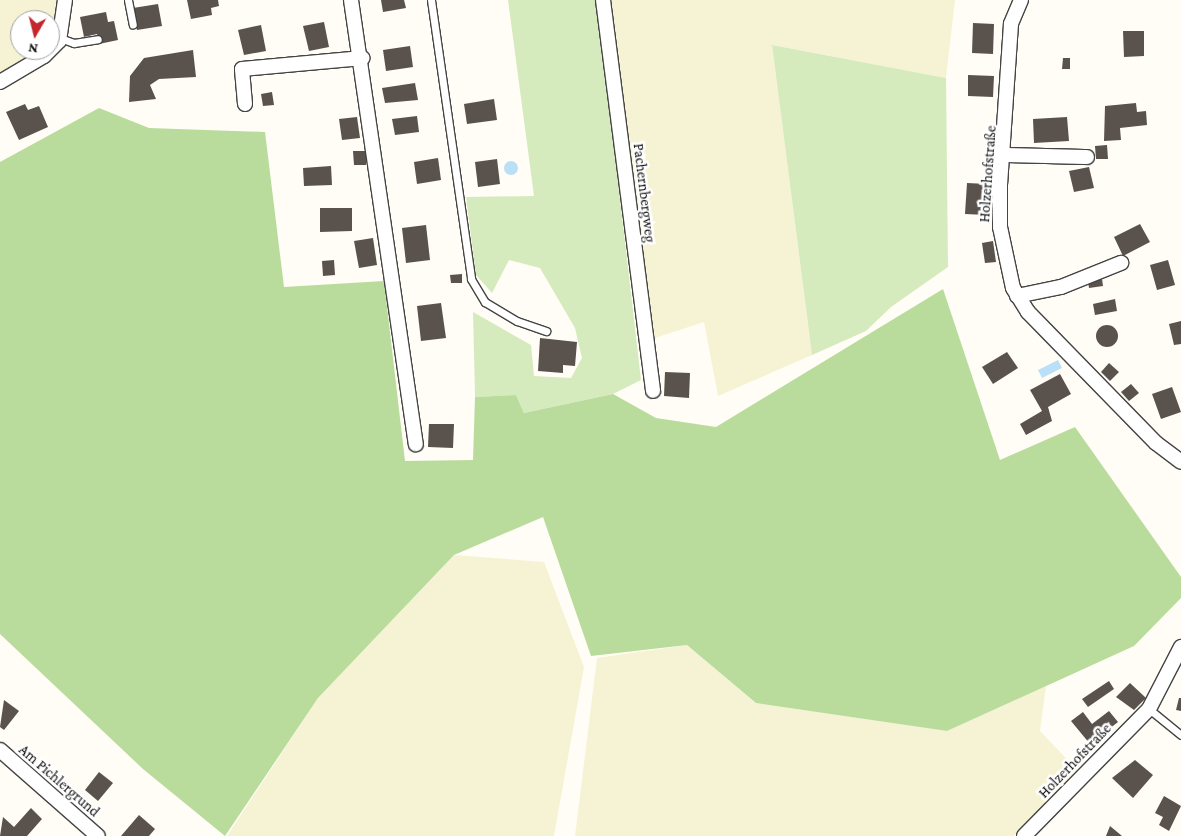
<!DOCTYPE html>
<meta charset="utf-8">
<style>
body{margin:0}
#map{position:relative;width:1181px;height:836px;overflow:hidden;background:#fffdf5;font-family:"Crimson Pro",serif}
div>[style]{position:absolute}
.farmland>*{inset:0;background:#f6f3d4}
.green>*{inset:0;background:#d5ebbd}
.forest>*{inset:0;background:#b9dc9c}
.water>*{inset:0;background:#b9e0f7}
.round{border-radius:50%}
.building>*{inset:0;background:#5a524d}
.roads{filter:drop-shadow(1px 0 #444) drop-shadow(-1px 0 #444) drop-shadow(0 1px #444) drop-shadow(0 -1px #444)}
.service>*{height:7px;margin:-3.5px;padding:0 3.5px;transform-origin:3.5px;border-radius:3.5px;background:#fff}
.minor>*{height:14px;margin:-7px;padding:0 7px;transform-origin:7px;border-radius:7px;background:#fff}
span{translate:-50% -50%;white-space:nowrap;text-align:center;line-height:1.15;-webkit-text-stroke:5px #fff;paint-order:stroke}
.street-label{font-size:15px;color:#111}
.north{position:absolute;left:10px;top:10px;width:50px;height:50px;box-sizing:border-box;background:#fff;border:1px solid #a0a0a0;border-radius:50%;rotate:188deg;font-size:14px;font-weight:700;line-height:20px;text-align:center;color:#111}
.north::after{content:'';display:block;margin:auto;width:18px;height:22px;background:#c4262e;clip-path:polygon(50% 0,100% 100%,50% 72%,0 100%)}
</style>
<div id="map">
<div class="farmland">
<i style="clip-path:polygon(0 0,59px 0,57px 33px,50px 45px,50px 20px,20px 20px,20px 50px,44px 50px,0 77px)"></i>
<i style="clip-path:polygon(610px 0,955px 0,946px 78px,772px 45px,812px 355px,718px 396px,704px 322px,655px 338px)"></i>
<i style="clip-path:polygon(454px 555px,544px 562px,584px 667px,554px 836px,227px 836px,318px 698px)"></i>
<i style="clip-path:polygon(687px 645px,756px 703px,947px 731px,1046px 686px,1040px 731px,1078px 771px,1014px 836px,575px 836px,597px 658px)"></i>
</div>
<div class="green">
<i style="clip-path:polygon(508px 0,597px 0,641px 380px,613px 394px,524px 413px,516px 395px,475px 397px,473px 312px,531px 345px,534px 376px,571px 378px,582px 358px,575px 328px,540px 268px,509px 260px,492px 293px,476px 275px,466px 197px,534px 196px)"></i>
<i style="clip-path:polygon(772px 45px,946px 78px,948px 267px,891px 307px,866px 331px,812px 355px)"></i>
</div>
<div class="forest">
<i style="clip-path:polygon(99px 108px,149px 128px,265px 132px,284px 287px,384px 281px,405px 461px,473px 460px,475px 397px,516px 395px,524px 413px,613px 394px,656px 418px,716px 427px,943px 289px,1000px 460px,1075px 427px,1181px 577px,1181px 598px,1134px 646px,947px 731px,756px 703px,687px 645px,591px 656px,543px 517px,454px 555px,318px 698px,225px 836px,143px 769px,0 634px,0 162px)"></i>
</div>
<div class="water">
<i class="round" style="left:504px;top:161px;width:14px;height:14px"></i>
<i style="clip-path:polygon(1058px 360px,1062px 368px,1042px 378px,1038px 370px)"></i>
</div>
<div class="building">
<i style="clip-path:polygon(187px 0,218px 0,219px 6px,211px 8px,212px 15px,191px 19px)"></i>
<i style="clip-path:polygon(381px 0,404px 0,406px 8px,383px 12px)"></i>
<i style="clip-path:polygon(158px 4px,162px 26px,137px 30px,133px 8px)"></i>
<i style="clip-path:polygon(106px 12px,108px 22px,114px 21px,118px 40px,99px 44px,97px 34px,84px 37px,80px 17px)"></i>
<i style="clip-path:polygon(324px 22px,329px 47px,309px 51px,303px 26px)"></i>
<i style="clip-path:polygon(973px 23px,994px 24px,993px 54px,972px 53px)"></i>
<i style="clip-path:polygon(261px 25px,266px 51px,244px 55px,238px 30px)"></i>
<i style="clip-path:polygon(1123px 31px,1144px 31px,1144px 56px,1124px 57px)"></i>
<i style="clip-path:polygon(410px 46px,413px 67px,386px 71px,383px 50px)"></i>
<i style="clip-path:polygon(193px 50px,196px 77px,159px 79px,150px 85px,156px 99px,129px 102px,130px 76px,144px 58px)"></i>
<i style="clip-path:polygon(1063px 58px,1070px 58px,1070px 69px,1062px 69px)"></i>
<i style="clip-path:polygon(968px 75px,994px 76px,993px 97px,968px 96px)"></i>
<i style="clip-path:polygon(415px 83px,418px 100px,385px 103px,382px 88px)"></i>
<i style="clip-path:polygon(272px 92px,274px 105px,263px 106px,261px 94px)"></i>
<i style="clip-path:polygon(494px 99px,497px 120px,467px 124px,464px 104px)"></i>
<i style="clip-path:polygon(1136px 103px,1137px 112px,1146px 111px,1147px 125px,1120px 128px,1121px 140px,1104px 141px,1105px 106px)"></i>
<i style="clip-path:polygon(25px 104px,28px 110px,39px 106px,48px 127px,19px 140px,6px 112px)"></i>
<i style="clip-path:polygon(417px 116px,419px 132px,395px 135px,392px 119px)"></i>
<i style="clip-path:polygon(357px 117px,360px 138px,342px 140px,339px 119px)"></i>
<i style="clip-path:polygon(1067px 117px,1069px 141px,1034px 143px,1033px 119px)"></i>
<i style="clip-path:polygon(1107px 145px,1108px 159px,1096px 159px,1095px 146px)"></i>
<i style="clip-path:polygon(353px 151px,366px 151px,366px 165px,354px 165px)"></i>
<i style="clip-path:polygon(438px 158px,441px 180px,417px 184px,414px 162px)"></i>
<i style="clip-path:polygon(497px 159px,500px 184px,478px 187px,475px 162px)"></i>
<i style="clip-path:polygon(331px 166px,332px 185px,304px 186px,303px 168px)"></i>
<i style="clip-path:polygon(1089px 167px,1094px 188px,1074px 192px,1069px 171px)"></i>
<i style="clip-path:polygon(967px 183px,987px 184px,986px 215px,965px 214px)"></i>
<i style="clip-path:polygon(320px 208px,352px 208px,352px 231px,320px 232px)"></i>
<i style="clip-path:polygon(1140px 224px,1150px 242px,1123px 256px,1114px 237px)"></i>
<i style="clip-path:polygon(426px 225px,430px 260px,406px 263px,402px 228px)"></i>
<i style="clip-path:polygon(373px 238px,377px 265px,359px 268px,354px 241px)"></i>
<i style="clip-path:polygon(993px 241px,996px 262px,985px 263px,982px 243px)"></i>
<i style="clip-path:polygon(334px 260px,335px 275px,323px 276px,322px 261px)"></i>
<i style="clip-path:polygon(1168px 260px,1175px 285px,1157px 290px,1150px 265px)"></i>
<i style="clip-path:polygon(462px 274px,462px 283px,451px 283px,450px 275px)"></i>
<i style="clip-path:polygon(1102px 279px,1103px 286px,1089px 288px,1088px 281px)"></i>
<i style="clip-path:polygon(1115px 299px,1117px 311px,1095px 315px,1093px 304px)"></i>
<i style="clip-path:polygon(441px 303px,446px 338px,421px 341px,417px 306px)"></i>
<i style="clip-path:polygon(1181px 321px,1181px 344px,1174px 345px,1169px 324px)"></i>
<i class="round" style="left:1096px;top:325px;width:22px;height:22px"></i>
<i style="clip-path:polygon(540px 338px,577px 342px,575px 366px,563px 365px,563px 373px,538px 371px)"></i>
<i style="clip-path:polygon(1007px 352px,1018px 368px,993px 384px,982px 367px)"></i>
<i style="clip-path:polygon(1109px 363px,1119px 372px,1110px 381px,1101px 372px)"></i>
<i style="clip-path:polygon(665px 372px,690px 373px,689px 398px,664px 396px)"></i>
<i style="clip-path:polygon(1060px 374px,1071px 394px,1048px 407px,1052px 421px,1026px 435px,1020px 424px,1042px 411px,1030px 390px)"></i>
<i style="clip-path:polygon(1131px 384px,1139px 393px,1129px 401px,1121px 392px)"></i>
<i style="clip-path:polygon(1172px 387px,1181px 412px,1161px 419px,1152px 394px)"></i>
<i style="clip-path:polygon(429px 424px,454px 424px,453px 448px,428px 447px)"></i>
<i style="clip-path:polygon(1109px 681px,1114px 689px,1088px 707px,1082px 699px)"></i>
<i style="clip-path:polygon(1130px 683px,1146px 698px,1134px 710px,1116px 697px)"></i>
<i style="clip-path:polygon(1179px 698px,1181px 698px,1181px 711px,1176px 710px)"></i>
<i style="clip-path:polygon(4px 700px,19px 711px,4px 730px,0 727px)"></i>
<i style="clip-path:polygon(1109px 711px,1118px 722px,1090px 744px,1071px 721px,1083px 712px,1092px 724px)"></i>
<i style="clip-path:polygon(1135px 760px,1153px 775px,1133px 798px,1112px 778px)"></i>
<i style="clip-path:polygon(99px 772px,113px 783px,98px 801px,85px 790px)"></i>
<i style="clip-path:polygon(1164px 796px,1181px 806px,1169px 831px,1159px 825px,1163px 817px,1155px 813px)"></i>
<i style="clip-path:polygon(31px 808px,42px 819px,27px 836px,0 836px,3px 817px,14px 827px)"></i>
<i style="clip-path:polygon(139px 815px,155px 829px,149px 836px,121px 836px)"></i>
<i style="clip-path:polygon(1110px 826px,1122px 836px,1106px 836px)"></i>
</div>
<div class="roads">
<div class="service">
<i style="left:128px;top:0;width:25px;rotate:79deg"></i>
<i style="left:431px;top:0;width:282px;rotate:81.8deg"></i>
<i style="left:471px;top:279px;width:27px;rotate:59deg"></i>
<i style="left:485px;top:302px;width:37px;rotate:31deg"></i>
<i style="left:517px;top:321px;width:31px;rotate:19deg"></i>
<i style="left:60px;top:38px;width:15px;rotate:20deg"></i>
<i style="left:74px;top:43px;width:24px;rotate:-9deg"></i>
<i style="left:1149px;top:709px;width:41px;rotate:39.1deg"></i>
</div>
<div class="minor">
<i style="left:351px;top:0;width:449px;rotate:81.7deg"></i>
<i style="left:603px;top:0;width:394px;rotate:82.7deg"></i>
<i style="left:1021px;top:0;width:26px;rotate:113deg"></i>
<i style="left:1011px;top:24px;width:160px;rotate:93.9deg"></i>
<i style="left:1000px;top:184px;width:43px;rotate:90deg"></i>
<i style="left:1000px;top:227px;width:62px;rotate:78deg"></i>
<i style="left:1013px;top:288px;width:28px;rotate:58deg"></i>
<i style="left:1028px;top:312px;width:183px;rotate:45.7deg"></i>
<i style="left:1156px;top:443px;width:31px;rotate:37deg"></i>
<i style="left:0;top:82px;width:51px;rotate:-30.6deg"></i>
<i style="left:44px;top:56px;width:21px;rotate:-45deg"></i>
<i style="left:59px;top:41px;width:41px;rotate:-81.7deg"></i>
<i style="left:245px;top:104px;width:35px;rotate:-95deg"></i>
<i style="left:242px;top:69px;width:121px;rotate:-5.2deg"></i>
<i style="left:1004px;top:155px;width:83px;rotate:1.4deg"></i>
<i style="left:1017px;top:296px;width:45px;rotate:-11.6deg"></i>
<i style="left:1061px;top:287px;width:65px;rotate:-21.8deg"></i>
<i style="left:0;top:750px;width:130px;rotate:41.3deg"></i>
<i style="left:1024px;top:836px;width:178px;rotate:-45.5deg"></i>
<i style="left:1149px;top:709px;width:70px;rotate:-62.7deg"></i>
</div>
</div>
<div class="street-label">
<span style="left:988px;top:174px;rotate:-86deg">Holzerhofstraße</span>
<span style="left:644px;top:193px;rotate:83deg">Pachernbergweg</span>
<span style="left:1075px;top:761px;rotate:-46deg">Holzerhofstraße</span>
<span style="left:59px;top:781px;rotate:41deg">Am Pichlergrund</span>
</div>
<div class="north">N</div>
</div>
